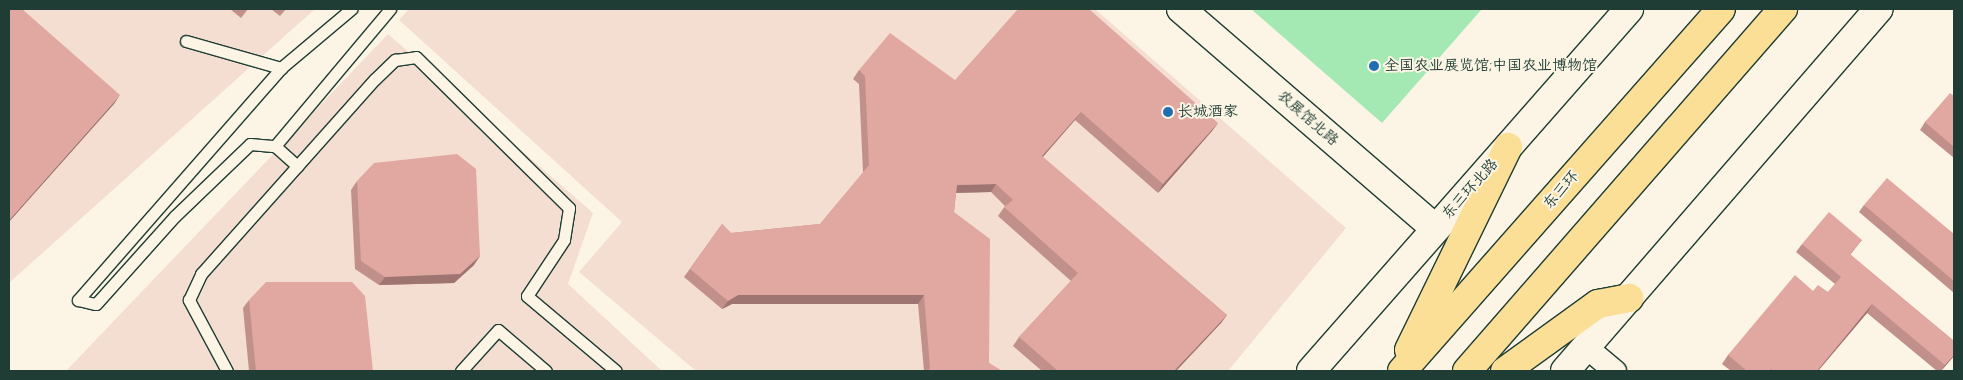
<!DOCTYPE html>
<meta charset="utf-8">
<style>
body{margin:0}
#map{position:relative;width:1963px;height:380px;overflow:hidden;background:#fcf5e5;font-family:"Comic Neue","LXGW WenKai TC",sans-serif}
div>[style]{position:absolute}
.built>*{inset:0;background:#f4ded1}
.green>*{inset:0;background:#a4e8b3}
.roads{filter:drop-shadow(1px 0 #1f3d34) drop-shadow(-1px 0 #1f3d34) drop-shadow(0 1px #1f3d34) drop-shadow(0 -1px #1f3d34)}
.service>*{height:11px;margin:-5.5px;padding:0 5.5px;transform-origin:5.5px;border-radius:5.5px;background:#fcf5e5}
.minor>*{height:22px;margin:-11px;padding:0 11px;transform-origin:11px;border-radius:11px;background:#fcf5e5}
.tertiary>*{height:28px;margin:-14px;padding:0 14px;transform-origin:14px;border-radius:14px;background:#fcf5e5}
.trunk>*{height:28px;margin:-14px;padding:0 14px;transform-origin:14px;border-radius:14px;background:#fbdf96}
.wall>*{inset:0;background:#c2908a}
.shaded-wall>*{inset:0;background:#9e7571}
.building>*{inset:0;background:#e1a7a1}
.dots>*{width:14px;height:14px;translate:-50% -50%;box-sizing:border-box;border:2px solid #fcf5e5;border-radius:50%}
span{translate:-50% -50%;white-space:nowrap;text-align:center;line-height:1.15;-webkit-text-stroke:4px #fcf5e5;paint-order:stroke}
.poi-label{font-size:15px;color:#1f3d34}
.left{translate:0 -50%;text-align:left}
.street-label{font-size:15px;color:#1f3d34}
.frame{position:absolute;inset:0;border:10px solid #1f3d34;pointer-events:none}
</style>
<div id="map">
<div class="built">
<i style="clip-path:polygon(9px 9px,315px 9px,9px 283px)"></i>
<i style="clip-path:polygon(409px 9px,1095px 9px,1346px 228px,1228px 371px,696px 371px,579px 272px,622px 222px,399px 20px)"></i>
<i style="clip-path:polygon(388px 34px,593px 213px,568px 284px,662px 371px,66px 371px)"></i>
</div>
<div class="green">
<i style="clip-path:polygon(1251px 9px,1482px 9px,1382px 123px)"></i>
</div>
<div class="roads">
<div class="service">
<i style="left:186px;top:41px;width:99px;rotate:15.9deg"></i>
<i style="left:275px;top:146px;width:30px;rotate:42deg"></i>
<i style="left:78px;top:300px;width:18px;rotate:13deg"></i>
<i style="left:96px;top:304px;width:118px;rotate:-48.1deg"></i>
<i style="left:175px;top:216px;width:104px;rotate:-43.8deg"></i>
<i style="left:250px;top:144px;width:25px;rotate:5deg"></i>
<i style="left:275px;top:146px;width:179px;rotate:-50deg"></i>
<i style="left:78px;top:300px;width:308px;rotate:-48.8deg"></i>
<i style="left:281px;top:68px;width:92px;rotate:-40.1deg"></i>
<i style="left:227px;top:371px;width:81px;rotate:-118.2deg"></i>
<i style="left:189px;top:300px;width:29px;rotate:-65deg"></i>
<i style="left:201px;top:274px;width:261px;rotate:-48.3deg"></i>
<i style="left:375px;top:79px;width:28px;rotate:-44deg"></i>
<i style="left:395px;top:60px;width:21px;rotate:-8deg"></i>
<i style="left:416px;top:57px;width:215px;rotate:44.6deg"></i>
<i style="left:569px;top:208px;width:32px;rotate:99deg"></i>
<i style="left:564px;top:240px;width:67px;rotate:123.5deg"></i>
<i style="left:527px;top:296px;width:116px;rotate:40.1deg"></i>
<i style="left:461px;top:371px;width:55px;rotate:-47.9deg"></i>
<i style="left:498px;top:330px;width:63px;rotate:40.5deg"></i>
</div>
<div class="minor">
<i style="left:1586px;top:347px;width:38px;rotate:40deg"></i>
</div>
<div class="tertiary">
<i style="left:1181px;top:9px;width:335px;rotate:40.8deg"></i>
<i style="left:1311px;top:371px;width:482px;rotate:-48.7deg"></i>
<i style="left:1565px;top:371px;width:479px;rotate:-49.1deg"></i>
</div>
<div class="trunk">
<i style="left:1409px;top:350px;width:226px;rotate:-64deg"></i>
<i style="left:1402px;top:371px;width:482px;rotate:-48.6deg"></i>
<i style="left:1467px;top:371px;width:481px;rotate:-48.9deg"></i>
<i style="left:1505px;top:371px;width:115px;rotate:-35.8deg"></i>
<i style="left:1598px;top:304px;width:32px;rotate:-11deg"></i>
</div>
</div>
<div class="wall">
<i style="clip-path:polygon(230px 9px,248px 9px,241px 18px)"></i>
<i style="clip-path:polygon(271px 9px,286px 9px,280px 16px)"></i>
<i style="clip-path:polygon(859px 70px,955px 80px,1218px 123px,1212px 131px,1158px 193px,1075px 120px,1042px 157px,1227px 315px,1221px 323px,1176px 371px,1042px 371px,1013px 346px,1019px 337px,1071px 281px,998px 216px,1005px 206px,991px 192px,956px 193px,954px 212px,989px 363px,1000px 371px,924px 371px,918px 304px,732px 304px,722px 309px,684px 277px,722px 224px,731px 233px,820px 224px,863px 173px,859px 84px,853px 79px)"></i>
<i style="clip-path:polygon(1954px 96px,1954px 158px,1920px 130px,1925px 122px)"></i>
<i style="clip-path:polygon(357px 181px,474px 265px,454px 283px,379px 285px,355px 269px,351px 190px)"></i>
<i style="clip-path:polygon(1864px 205px,1954px 234px,1954px 293px,1859px 212px)"></i>
<i style="clip-path:polygon(1862px 240px,1850px 255px,1954px 341px,1954px 356px,1941px 371px,1937px 371px,1867px 313px,1818px 371px,1731px 371px,1722px 364px,1728px 355px,1813px 291px,1828px 292px,1835px 284px,1796px 252px,1802px 244px)"></i>
<i style="clip-path:polygon(249px 300px,373px 371px,249px 371px,243px 308px)"></i>
</div>
<div class="shaded-wall">
<i style="clip-path:polygon(120px 95px,114px 104px,9px 222px,9px 220px)"></i>
<i style="clip-path:polygon(1081px 112px,1075px 120px,1036px 165px,1042px 156px)"></i>
<i style="clip-path:polygon(1218px 123px,1212px 131px,1158px 193px,1163px 184px)"></i>
<i style="clip-path:polygon(996px 184px,991px 192px,951px 193px,957px 185px)"></i>
<i style="clip-path:polygon(480px 256px,474px 265px,454px 283px,379px 285px,385px 277px)"></i>
<i style="clip-path:polygon(738px 295px,924px 295px,918px 304px,732px 304px,722px 309px,728px 301px)"></i>
<i style="clip-path:polygon(1872px 304px,1867px 313px,1818px 371px,1817px 371px)"></i>
<i style="clip-path:polygon(1227px 315px,1221px 323px,1176px 371px,1174px 371px)"></i>
<i style="clip-path:polygon(1954px 355px,1954px 356px,1941px 371px,1945px 365px)"></i>
</div>
<div class="building">
<i style="clip-path:polygon(9px 9px,22px 9px,120px 95px,9px 220px)"></i>
<i style="clip-path:polygon(1018px 9px,1089px 9px,1218px 123px,1163px 184px,1081px 112px,1042px 156px,1227px 315px,1174px 371px,1058px 371px,1019px 337px,1078px 273px,1004px 207px,1013px 200px,996px 184px,957px 185px,954px 212px,990px 239px,989px 363px,1001px 370px,1000px 371px,928px 371px,930px 368px,924px 295px,738px 295px,728px 301px,690px 269px,722px 224px,731px 233px,820px 224px,869px 165px,865px 76px,859px 70px,890px 33px,955px 80px)"></i>
<i style="clip-path:polygon(1950px 93px,1954px 96px,1954px 147px,1925px 122px)"></i>
<i style="clip-path:polygon(457px 154px,476px 169px,480px 256px,460px 274px,385px 277px,361px 261px,357px 181px,374px 163px)"></i>
<i style="clip-path:polygon(1887px 178px,1954px 234px,1954px 281px,1864px 205px)"></i>
<i style="clip-path:polygon(1829px 212px,1862px 240px,1850px 254px,1954px 341px,1954px 355px,1945px 365px,1872px 304px,1817px 371px,1774px 371px,1771px 369px,1769px 371px,1747px 371px,1728px 355px,1795px 275px,1813px 291px,1818px 285px,1828px 292px,1841px 277px,1802px 244px)"></i>
<i style="clip-path:polygon(266px 282px,352px 282px,365px 296px,373px 371px,256px 371px,249px 300px)"></i>
</div>
<div class="dots">
<i style="left:1374px;top:66px;background:#1f6fb2"></i>
<i style="left:1168px;top:112px;background:#1f6fb2"></i>
</div>
<div class="poi-label">
<span class="left" style="left:1384px;top:66px">全国农业展览馆;中国农业博物馆</span>
<span class="left" style="left:1178px;top:112px">长城酒家</span>
</div>
<div class="street-label">
<span style="left:1308px;top:118px;rotate:41deg">农展馆北路</span>
<span style="left:1470px;top:189px;rotate:-48deg">东三环北路</span>
<span style="left:1561px;top:190px;rotate:-49deg">东三环</span>
</div>
<div class="frame"></div>
</div>
